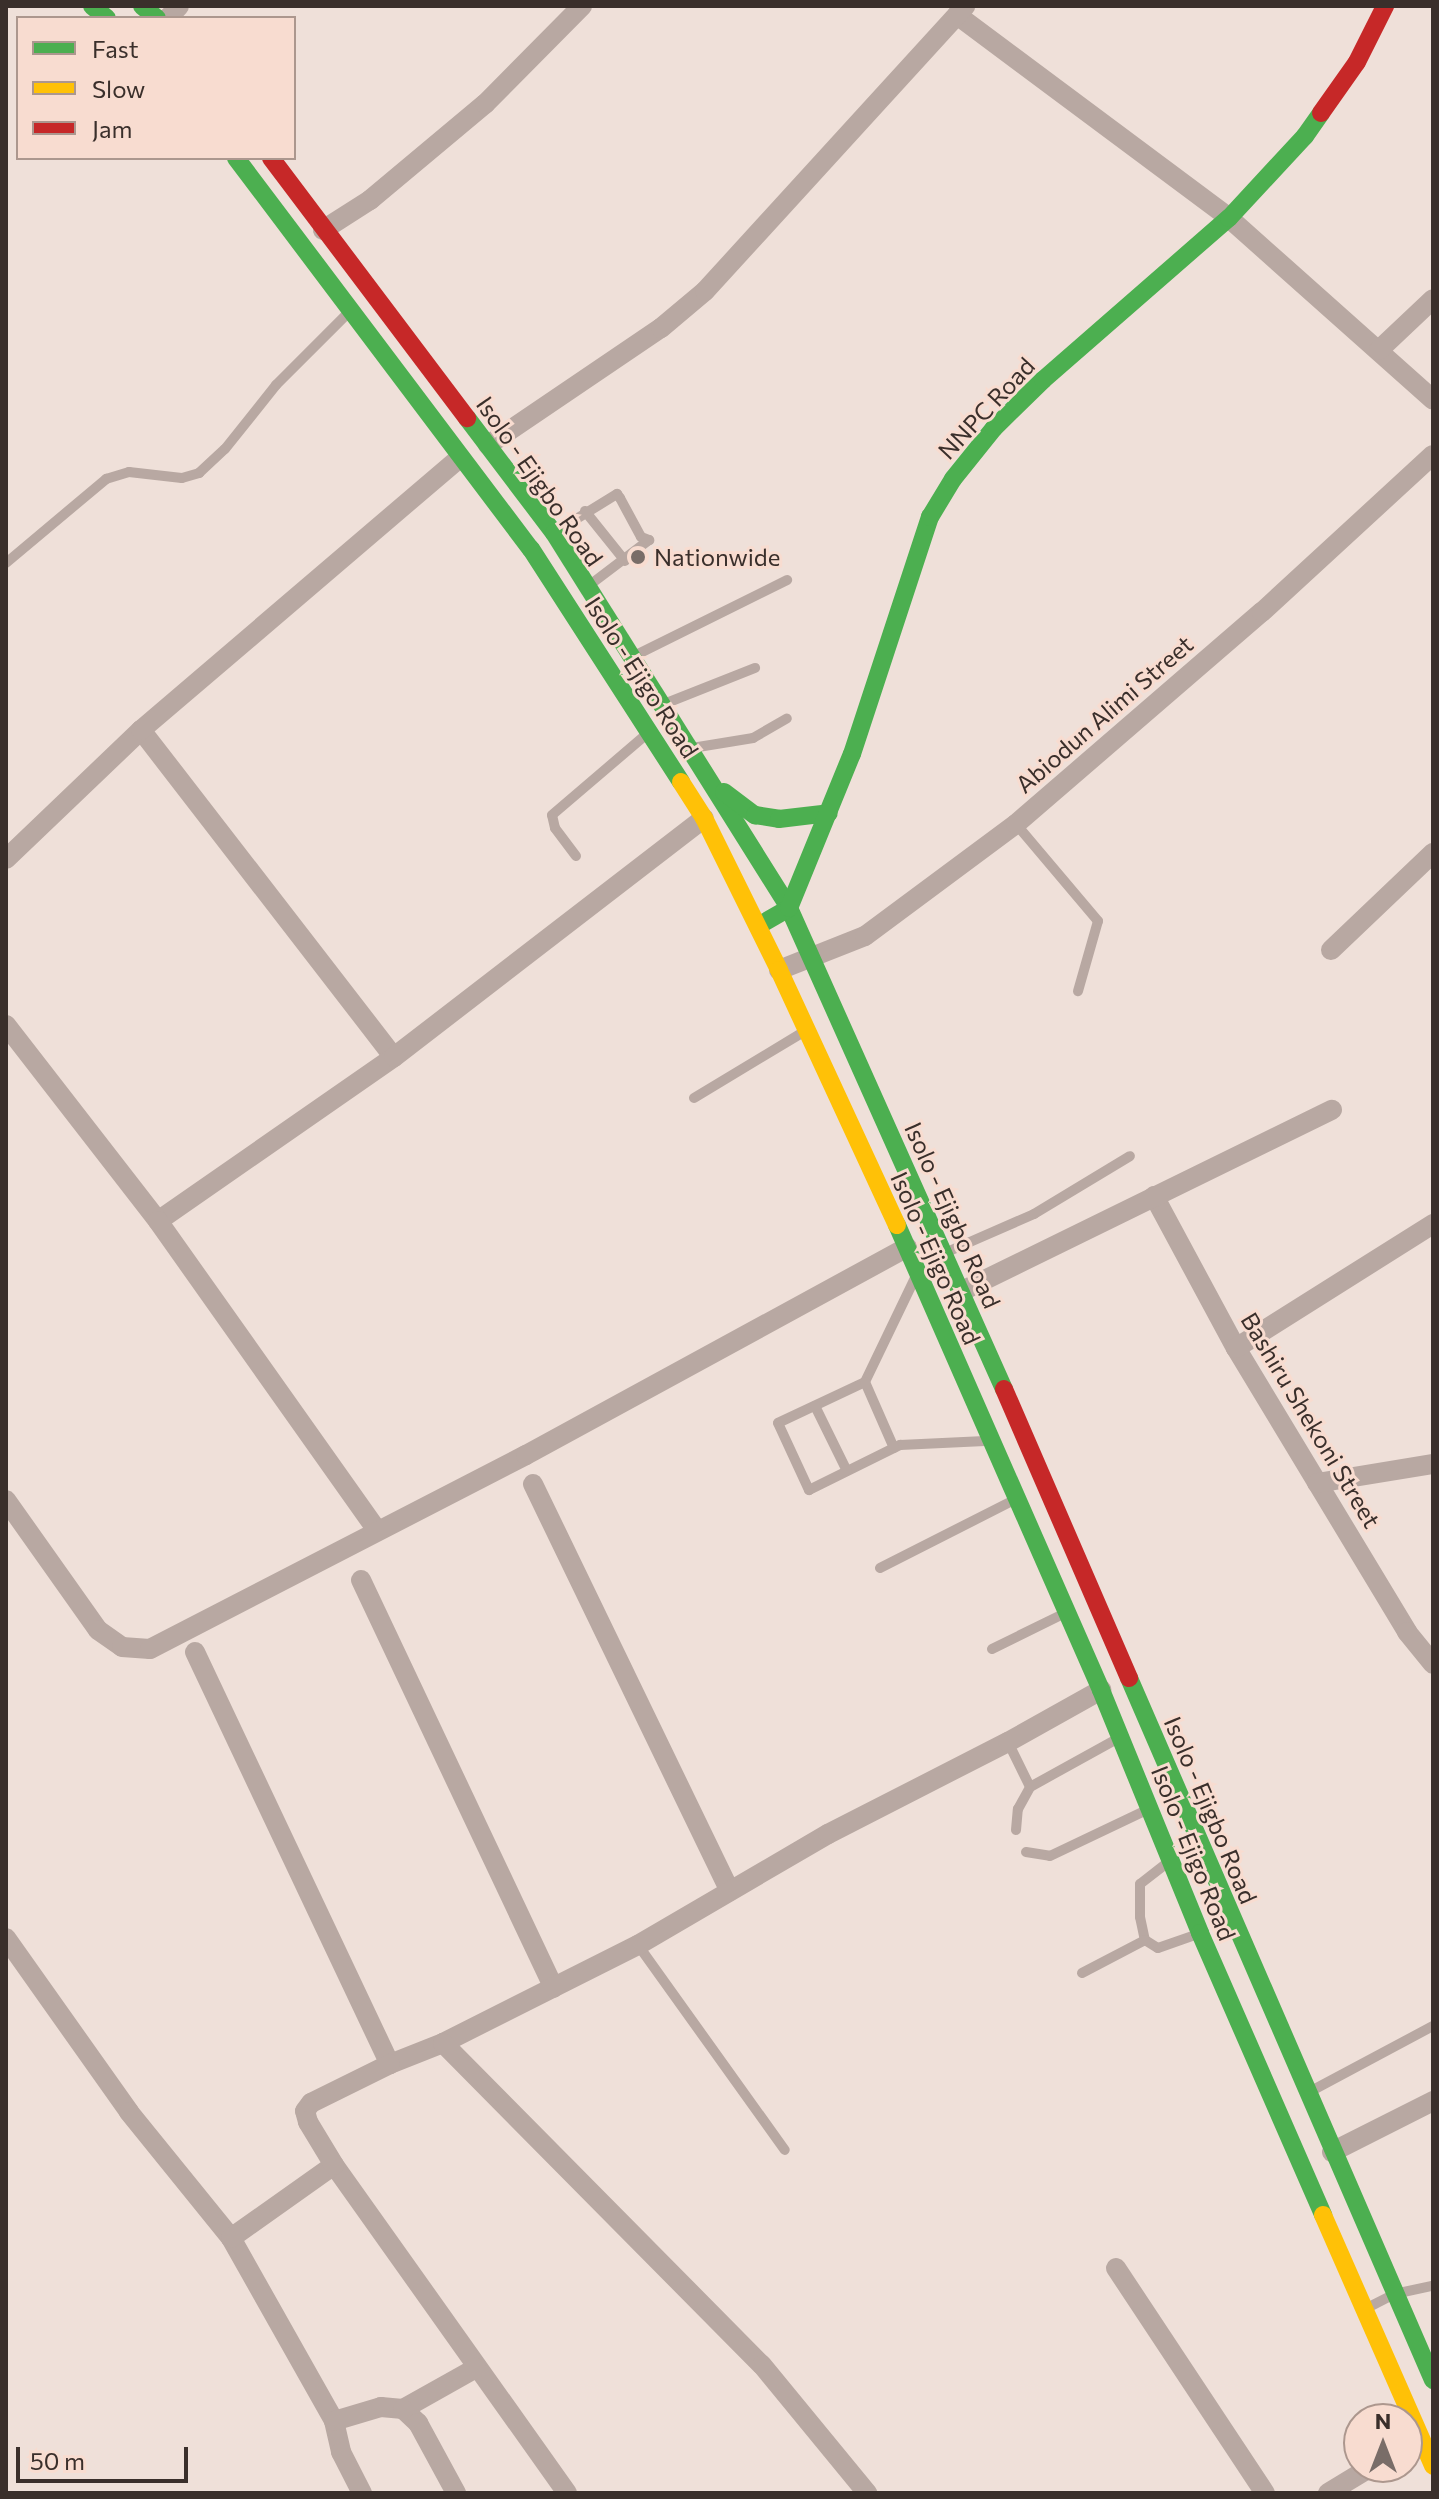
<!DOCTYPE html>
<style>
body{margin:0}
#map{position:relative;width:1439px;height:2499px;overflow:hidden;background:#efe0d9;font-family:Commissioner,sans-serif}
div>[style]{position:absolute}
.lane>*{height:10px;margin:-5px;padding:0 5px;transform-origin:5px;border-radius:5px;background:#b8a8a2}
.street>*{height:20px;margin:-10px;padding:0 10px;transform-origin:10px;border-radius:10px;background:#b8a8a2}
.fast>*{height:18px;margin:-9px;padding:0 9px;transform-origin:9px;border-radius:9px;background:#4caf50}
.slow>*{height:18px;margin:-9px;padding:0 9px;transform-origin:9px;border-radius:9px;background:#ffc107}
.jam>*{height:18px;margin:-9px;padding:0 9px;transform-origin:9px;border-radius:9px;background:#c62828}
.dots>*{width:22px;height:22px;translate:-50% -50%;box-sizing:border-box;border:4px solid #f8dcd0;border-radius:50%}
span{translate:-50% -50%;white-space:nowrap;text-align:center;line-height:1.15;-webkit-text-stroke:6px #f8dcd0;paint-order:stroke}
.street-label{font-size:24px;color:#3a2f2b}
.poi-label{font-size:24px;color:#3a2f2b}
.left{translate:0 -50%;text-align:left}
.frame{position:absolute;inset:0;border:8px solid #3a2f2b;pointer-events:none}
.legend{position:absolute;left:16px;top:16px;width:280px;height:144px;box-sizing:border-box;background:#f8dcd0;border:2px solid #ac978e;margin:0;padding:10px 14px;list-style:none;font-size:24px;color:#3a2f2b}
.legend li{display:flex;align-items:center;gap:16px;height:40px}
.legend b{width:40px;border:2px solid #ac978e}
.north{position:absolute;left:1343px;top:2403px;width:80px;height:80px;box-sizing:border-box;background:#f8dcd0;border:2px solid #ac978e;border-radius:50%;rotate:0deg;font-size:22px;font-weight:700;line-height:32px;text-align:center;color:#3a2f2b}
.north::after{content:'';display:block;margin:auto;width:28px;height:36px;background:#796d68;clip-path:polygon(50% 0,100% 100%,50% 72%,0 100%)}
.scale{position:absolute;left:16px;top:2447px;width:172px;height:36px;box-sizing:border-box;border:4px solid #3a2f2b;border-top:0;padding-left:10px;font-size:24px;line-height:28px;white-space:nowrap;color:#3a2f2b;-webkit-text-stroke:6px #f8dcd0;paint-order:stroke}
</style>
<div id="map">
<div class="lane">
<i style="left:585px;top:511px;width:64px;rotate:51.3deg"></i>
<i style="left:555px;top:532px;width:73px;rotate:-31.5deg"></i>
<i style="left:617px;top:494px;width:5px;rotate:53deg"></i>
<i style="left:620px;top:498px;width:44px;rotate:61.7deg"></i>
<i style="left:641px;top:537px;width:9px;rotate:21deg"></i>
<i style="left:649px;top:540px;width:73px;rotate:142.8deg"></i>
<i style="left:6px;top:563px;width:131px;rotate:-40deg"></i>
<i style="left:106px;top:479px;width:24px;rotate:-17deg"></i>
<i style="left:129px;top:472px;width:53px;rotate:6.5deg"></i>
<i style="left:182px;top:478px;width:18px;rotate:-16deg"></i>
<i style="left:199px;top:473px;width:35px;rotate:-43deg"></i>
<i style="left:225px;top:449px;width:82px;rotate:-51.4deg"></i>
<i style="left:276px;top:385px;width:102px;rotate:-45deg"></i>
<i style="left:634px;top:656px;width:171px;rotate:-26.4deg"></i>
<i style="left:664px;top:704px;width:98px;rotate:-21.6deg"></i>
<i style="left:692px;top:748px;width:62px;rotate:-9.3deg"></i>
<i style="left:753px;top:738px;width:39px;rotate:-30deg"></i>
<i style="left:1016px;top:824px;width:127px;rotate:49.8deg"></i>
<i style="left:1098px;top:921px;width:73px;rotate:105.9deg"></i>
<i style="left:576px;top:856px;width:35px;rotate:-127deg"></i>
<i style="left:555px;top:828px;width:13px;rotate:-103deg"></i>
<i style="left:552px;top:815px;width:126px;rotate:-40.5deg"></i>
<i style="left:694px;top:1098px;width:130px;rotate:-31.1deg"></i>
<i style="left:947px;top:1252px;width:95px;rotate:-23.6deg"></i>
<i style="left:1034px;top:1214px;width:112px;rotate:-31.1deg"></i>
<i style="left:915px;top:1278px;width:115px;rotate:115.7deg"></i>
<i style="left:865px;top:1382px;width:96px;rotate:154.8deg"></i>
<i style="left:778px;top:1423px;width:74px;rotate:65.2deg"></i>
<i style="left:809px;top:1490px;width:102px;rotate:-26.3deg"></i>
<i style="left:900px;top:1445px;width:85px;rotate:-2.7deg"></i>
<i style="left:865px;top:1382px;width:72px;rotate:66.3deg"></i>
<i style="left:815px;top:1406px;width:72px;rotate:63.8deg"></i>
<i style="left:880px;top:1568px;width:150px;rotate:-26.9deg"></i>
<i style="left:992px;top:1649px;width:79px;rotate:-26.2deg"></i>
<i style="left:1008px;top:1742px;width:50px;rotate:63.9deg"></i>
<i style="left:1016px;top:1830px;width:21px;rotate:-85deg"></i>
<i style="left:1018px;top:1809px;width:25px;rotate:-61deg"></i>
<i style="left:1030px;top:1787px;width:99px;rotate:-28.9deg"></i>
<i style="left:1026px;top:1852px;width:24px;rotate:9deg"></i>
<i style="left:1050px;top:1856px;width:107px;rotate:-25.4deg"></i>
<i style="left:1167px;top:1863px;width:34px;rotate:142deg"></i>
<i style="left:1140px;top:1884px;width:33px;rotate:90deg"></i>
<i style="left:1140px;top:1917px;width:24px;rotate:78deg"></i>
<i style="left:1145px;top:1940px;width:15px;rotate:32deg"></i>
<i style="left:1158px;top:1948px;width:42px;rotate:-19.3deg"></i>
<i style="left:638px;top:1945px;width:252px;rotate:54.4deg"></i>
<i style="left:1082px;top:1973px;width:71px;rotate:-27.6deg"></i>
<i style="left:1313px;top:2090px;width:136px;rotate:-28.1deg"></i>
<i style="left:1367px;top:2308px;width:30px;rotate:-27deg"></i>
<i style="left:1394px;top:2294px;width:40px;rotate:-12deg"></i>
</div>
<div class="street">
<i style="left:957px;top:15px;width:339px;rotate:36.7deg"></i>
<i style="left:1229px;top:218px;width:273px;rotate:41.7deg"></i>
<i style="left:168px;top:18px;width:16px;rotate:-47deg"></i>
<i style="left:323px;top:230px;width:56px;rotate:-32.6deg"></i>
<i style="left:370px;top:200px;width:150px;rotate:-39.9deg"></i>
<i style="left:485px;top:104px;width:138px;rotate:-45.3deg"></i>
<i style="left:1379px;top:350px;width:74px;rotate:-43.4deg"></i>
<i style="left:488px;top:445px;width:209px;rotate:-34.1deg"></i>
<i style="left:661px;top:328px;width:57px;rotate:-40.1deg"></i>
<i style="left:705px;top:291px;width:386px;rotate:-47.6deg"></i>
<i style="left:141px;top:730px;width:413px;rotate:52.3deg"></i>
<i style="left:394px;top:1057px;width:287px;rotate:145.2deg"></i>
<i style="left:6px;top:859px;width:187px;rotate:-43.7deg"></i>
<i style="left:141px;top:730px;width:418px;rotate:-40.5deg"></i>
<i style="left:1331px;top:950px;width:141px;rotate:-43.6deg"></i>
<i style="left:779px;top:970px;width:92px;rotate:-21.6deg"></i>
<i style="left:865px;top:936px;width:188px;rotate:-36.6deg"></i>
<i style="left:1016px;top:824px;width:325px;rotate:-40.8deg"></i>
<i style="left:1262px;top:612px;width:232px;rotate:-42.6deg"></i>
<i style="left:6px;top:1025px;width:248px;rotate:52.2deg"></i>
<i style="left:158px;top:1221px;width:379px;rotate:54.7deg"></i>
<i style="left:394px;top:1057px;width:391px;rotate:-37.6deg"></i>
<i style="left:1154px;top:1196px;width:173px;rotate:61.7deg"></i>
<i style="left:1236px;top:1348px;width:332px;rotate:58.9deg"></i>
<i style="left:1407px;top:1632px;width:41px;rotate:50.9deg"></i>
<i style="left:962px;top:1291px;width:412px;rotate:-26.1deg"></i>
<i style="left:1236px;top:1348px;width:233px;rotate:-32.2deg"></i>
<i style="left:1317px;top:1483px;width:118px;rotate:-9.3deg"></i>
<i style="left:533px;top:1484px;width:452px;rotate:64.2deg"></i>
<i style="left:6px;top:1500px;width:159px;rotate:54.7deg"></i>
<i style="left:98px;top:1630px;width:29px;rotate:35deg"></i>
<i style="left:122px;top:1647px;width:28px;rotate:4deg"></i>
<i style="left:150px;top:1649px;width:423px;rotate:-27.3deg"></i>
<i style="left:526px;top:1455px;width:434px;rotate:-28.6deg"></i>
<i style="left:361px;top:1580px;width:451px;rotate:64.7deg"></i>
<i style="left:195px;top:1652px;width:456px;rotate:64.7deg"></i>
<i style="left:390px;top:2064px;width:57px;rotate:-21.6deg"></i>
<i style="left:443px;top:2043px;width:218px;rotate:-26.7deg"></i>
<i style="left:638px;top:1945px;width:220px;rotate:-30.3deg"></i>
<i style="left:828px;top:1834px;width:202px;rotate:-27.1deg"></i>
<i style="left:1008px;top:1742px;width:107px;rotate:-29.2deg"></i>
<i style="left:6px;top:1938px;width:213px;rotate:54.7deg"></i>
<i style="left:129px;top:2112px;width:162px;rotate:51deg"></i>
<i style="left:231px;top:2238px;width:210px;rotate:60.6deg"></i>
<i style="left:334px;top:2421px;width:32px;rotate:77deg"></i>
<i style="left:341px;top:2452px;width:46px;rotate:62.9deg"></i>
<i style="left:443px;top:2043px;width:453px;rotate:45.3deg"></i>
<i style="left:762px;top:2365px;width:166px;rotate:50.6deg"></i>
<i style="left:1332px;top:2152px;width:113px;rotate:-26.8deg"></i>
<i style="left:334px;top:2165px;width:402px;rotate:54.6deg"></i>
<i style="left:231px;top:2238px;width:126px;rotate:-35.3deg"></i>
<i style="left:334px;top:2165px;width:50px;rotate:-121.2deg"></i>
<i style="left:308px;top:2122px;width:11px;rotate:-105deg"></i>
<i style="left:305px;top:2111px;width:10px;rotate:-53deg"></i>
<i style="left:311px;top:2103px;width:88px;rotate:-26.3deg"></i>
<i style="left:1116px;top:2268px;width:270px;rotate:56.5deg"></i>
<i style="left:403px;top:2409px;width:84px;rotate:-29.3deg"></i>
<i style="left:334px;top:2421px;width:49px;rotate:-16.6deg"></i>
<i style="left:381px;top:2407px;width:22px;rotate:5deg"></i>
<i style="left:403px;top:2409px;width:21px;rotate:43deg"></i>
<i style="left:418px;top:2423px;width:80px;rotate:61.5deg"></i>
<i style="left:1328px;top:2493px;width:50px;rotate:-31.2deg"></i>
</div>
<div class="fast">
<i style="left:92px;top:6px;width:19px;rotate:39deg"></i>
<i style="left:142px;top:6px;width:19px;rotate:39deg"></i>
<i style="left:236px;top:158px;width:490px;rotate:53deg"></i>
<i style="left:531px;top:549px;width:277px;rotate:57.2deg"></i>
<i style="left:467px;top:418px;width:144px;rotate:52.9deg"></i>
<i style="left:554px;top:533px;width:443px;rotate:57.9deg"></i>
<i style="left:789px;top:908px;width:527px;rotate:65.92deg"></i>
<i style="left:724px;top:792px;width:39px;rotate:37deg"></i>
<i style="left:755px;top:815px;width:24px;rotate:9deg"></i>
<i style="left:779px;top:819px;width:50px;rotate:-6.8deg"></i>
<i style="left:758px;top:926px;width:36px;rotate:-30deg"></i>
<i style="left:789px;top:908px;width:166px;rotate:-67.8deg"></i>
<i style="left:852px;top:754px;width:250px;rotate:-71.8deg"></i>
<i style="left:930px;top:517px;width:44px;rotate:-58.8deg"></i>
<i style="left:953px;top:479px;width:65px;rotate:-51.2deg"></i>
<i style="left:994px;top:428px;width:69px;rotate:-44.4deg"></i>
<i style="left:1043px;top:380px;width:247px;rotate:-41.1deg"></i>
<i style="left:1229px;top:218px;width:112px;rotate:-47.2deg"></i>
<i style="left:1305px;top:136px;width:28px;rotate:-55deg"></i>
<i style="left:897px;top:1225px;width:508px;rotate:66.31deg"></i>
<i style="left:1101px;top:1690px;width:262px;rotate:67.8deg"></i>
<i style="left:1200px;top:1933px;width:308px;rotate:66.4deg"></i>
<i style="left:1129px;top:1678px;width:765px;rotate:66.59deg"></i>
</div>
<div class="slow">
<i style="left:681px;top:782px;width:43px;rotate:57.4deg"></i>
<i style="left:704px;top:818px;width:169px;rotate:63.7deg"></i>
<i style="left:779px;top:970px;width:281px;rotate:65.2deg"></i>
<i style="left:1323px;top:2215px;width:274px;rotate:66.3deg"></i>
</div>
<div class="jam">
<i style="left:1321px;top:113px;width:62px;rotate:-54.8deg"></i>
<i style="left:1357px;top:62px;width:63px;rotate:-63.4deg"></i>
<i style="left:271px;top:158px;width:326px;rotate:53deg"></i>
<i style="left:1004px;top:1389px;width:315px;rotate:66.6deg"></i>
</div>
<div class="dots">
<i style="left:638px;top:557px;background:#796d68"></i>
</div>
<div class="street-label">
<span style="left:986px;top:408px;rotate:-47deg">NNPC Road</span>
<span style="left:540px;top:481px;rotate:55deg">Isolo - Ejigbo Road</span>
<span style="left:642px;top:677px;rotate:57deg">Isolo - Ejigo Road</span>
<span style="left:1104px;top:714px;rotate:-41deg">Abiodun Alimi Street</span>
<span style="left:953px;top:1215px;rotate:66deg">Isolo - Ejigbo Road</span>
<span style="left:936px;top:1258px;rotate:66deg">Isolo - Ejigo Road</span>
<span style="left:1311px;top:1420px;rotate:59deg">Bashiru Shekoni Street</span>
<span style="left:1211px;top:1810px;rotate:67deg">Isolo - Ejigbo Road</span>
<span style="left:1194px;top:1853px;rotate:68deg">Isolo - Ejigo Road</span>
</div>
<div class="poi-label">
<span class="left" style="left:654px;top:557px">Nationwide</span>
</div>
<div class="frame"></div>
<ul class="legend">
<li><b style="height:10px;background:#4caf50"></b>Fast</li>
<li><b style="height:10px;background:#ffc107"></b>Slow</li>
<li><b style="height:10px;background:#c62828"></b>Jam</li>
</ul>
<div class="north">N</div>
<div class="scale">50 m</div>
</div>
